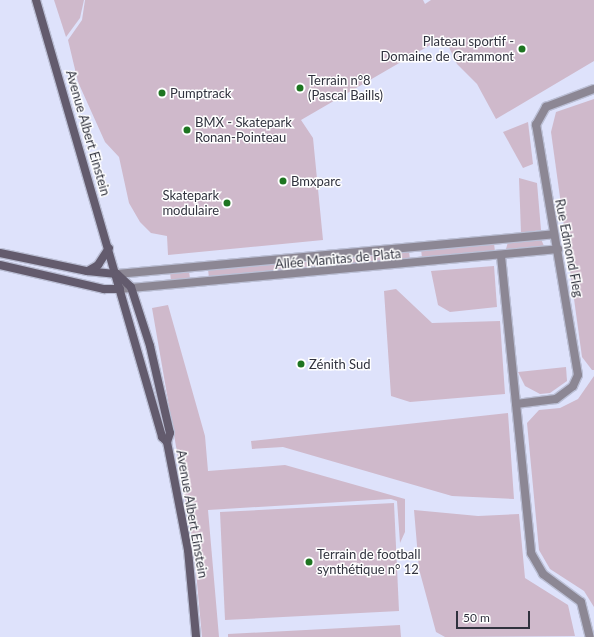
<!DOCTYPE html>
<meta charset="utf-8">
<style>
body{margin:0}
#map{position:relative;width:594px;height:637px;overflow:hidden;background:#dee2fb;font-family:Lato,sans-serif}
div>[style]{position:absolute}
.green>*{inset:0;background:#cfb9cb}
.roads{filter:drop-shadow(1px 0 #bbbfd5) drop-shadow(-1px 0 #bbbfd5) drop-shadow(0 1px #bbbfd5) drop-shadow(0 -1px #bbbfd5)}
.street>*{height:8px;margin:-4px;padding:0 4px;transform-origin:4px;border-radius:4px;background:#8c8794}
.secondary>*{height:8px;margin:-4px;padding:0 4px;transform-origin:4px;border-radius:4px;background:#635b6d}
.dots>*{width:11px;height:11px;translate:-50% -50%;box-sizing:border-box;border:2px solid #fff;border-radius:50%}
span{translate:-50% -50%;white-space:nowrap;text-align:center;line-height:1.15;-webkit-text-stroke:3px #fff;paint-order:stroke}
.poi-label{font-size:13px;color:#30323e}
.right{translate:-100% -50%;text-align:right}
.left{translate:0 -50%;text-align:left}
.street-label{font-size:13px;color:#30323e}
.scale{position:absolute;left:456px;top:611px;width:74px;height:18px;box-sizing:border-box;border:2px solid #30323e;border-top:0;padding-left:5px;font-size:12px;line-height:14px;white-space:nowrap;color:#30323e;-webkit-text-stroke:3px #fff;paint-order:stroke}
</style>
<div id="map">
<div class="green">
<i style="clip-path:polygon(54px 0,84px 0,80px 18px,66px 37px)"></i>
<i style="clip-path:polygon(85px 0,423px 0,425px 4px,431px 0,594px 0,594px 61px,496px 119px,477px 84px,457px 64px,444px 37px,301px 120px,313px 138px,323px 240px,168px 255px,167px 236px,151px 233px,140px 222px,129px 203px,119px 157px,105px 142px,78px 82px,68px 40px,82px 20px)"></i>
<i style="clip-path:polygon(594px 99px,594px 370px,592px 370px,582px 357px,551px 132px,556px 112px)"></i>
<i style="clip-path:polygon(528px 122px,533px 164px,523px 168px,503px 132px)"></i>
<i style="clip-path:polygon(519px 178px,537px 183px,541px 230px,521px 233px)"></i>
<i style="clip-path:polygon(541px 239px,544px 246px,506px 249px,508px 242px)"></i>
<i style="clip-path:polygon(494px 243px,495px 252px,422px 258px,421px 249px)"></i>
<i style="clip-path:polygon(409px 251px,410px 260px,209px 278px,208px 269px)"></i>
<i style="clip-path:polygon(494px 266px,497px 307px,450px 312px,438px 305px,431px 271px)"></i>
<i style="clip-path:polygon(189px 271px,190px 279px,171px 281px,170px 272px)"></i>
<i style="clip-path:polygon(396px 289px,432px 323px,500px 321px,505px 394px,410px 402px,391px 396px,384px 291px)"></i>
<i style="clip-path:polygon(168px 305px,205px 436px,208px 471px,285px 465px,405px 499px,405px 532px,400px 543px,397px 501px,391px 499px,208px 510px,219px 637px,202px 637px,194px 550px,152px 308px)"></i>
<i style="clip-path:polygon(566px 367px,567px 381px,550px 393px,540px 394px,525px 386px,518px 372px)"></i>
<i style="clip-path:polygon(594px 376px,594px 607px,584px 591px,550px 569px,539px 550px,527px 423px,539px 410px,560px 408px,578px 399px)"></i>
<i style="clip-path:polygon(508px 413px,514px 499px,452px 496px,283px 447px,252px 449px,251px 441px)"></i>
<i style="clip-path:polygon(394px 503px,399px 611px,225px 620px,220px 512px)"></i>
<i style="clip-path:polygon(414px 510px,478px 516px,519px 514px,525px 578px,568px 605px,575px 636px,445px 637px,436px 632px,419px 569px)"></i>
<i style="clip-path:polygon(400px 625px,401px 637px,228px 637px,228px 634px)"></i>
</div>
<div class="roads">
<div class="street">
<i style="left:501px;top:256px;width:299px;rotate:84.2deg"></i>
<i style="left:531px;top:553px;width:24px;rotate:60deg"></i>
<i style="left:543px;top:574px;width:47px;rotate:36.4deg"></i>
<i style="left:581px;top:602px;width:36px;rotate:76deg"></i>
<i style="left:117px;top:274px;width:439px;rotate:-5.2deg"></i>
<i style="left:120px;top:289px;width:440px;rotate:-5.2deg"></i>
<i style="left:516px;top:404px;width:40px;rotate:-7.1deg"></i>
<i style="left:556px;top:399px;width:21px;rotate:-37deg"></i>
<i style="left:573px;top:386px;width:12px;rotate:-66deg"></i>
<i style="left:578px;top:375px;width:254px;rotate:-99.5deg"></i>
<i style="left:536px;top:125px;width:21px;rotate:-61deg"></i>
<i style="left:546px;top:107px;width:51px;rotate:-20.6deg"></i>
</div>
<div class="secondary">
<i style="left:36px;top:0;width:455px;rotate:73.9deg"></i>
<i style="left:162px;top:437px;width:7px;rotate:45deg"></i>
<i style="left:167px;top:442px;width:110px;rotate:79deg"></i>
<i style="left:188px;top:550px;width:87px;rotate:84.7deg"></i>
<i style="left:0;top:253px;width:89px;rotate:11.7deg"></i>
<i style="left:87px;top:271px;width:30px;rotate:6deg"></i>
<i style="left:117px;top:274px;width:19px;rotate:43deg"></i>
<i style="left:131px;top:287px;width:62px;rotate:72.1deg"></i>
<i style="left:150px;top:346px;width:89px;rotate:77.1deg"></i>
<i style="left:170px;top:433px;width:9px;rotate:108deg"></i>
<i style="left:0;top:265px;width:107px;rotate:13deg"></i>
<i style="left:104px;top:289px;width:16px"></i>
<i style="left:88px;top:271px;width:12px;rotate:-31deg"></i>
<i style="left:98px;top:265px;width:20px;rotate:-57deg"></i>
</div>
</div>
<div class="dots">
<i style="left:522px;top:49px;background:#1e7521"></i>
<i style="left:300px;top:88px;background:#1e7521"></i>
<i style="left:162px;top:93px;background:#1e7521"></i>
<i style="left:187px;top:130px;background:#1e7521"></i>
<i style="left:283px;top:181px;background:#1e7521"></i>
<i style="left:227px;top:203px;background:#1e7521"></i>
<i style="left:301px;top:364px;background:#1e7521"></i>
<i style="left:309px;top:562px;background:#1e7521"></i>
</div>
<div class="poi-label">
<span class="right" style="left:514px;top:49px">Plateau sportif -<br>Domaine de Grammont</span>
<span class="left" style="left:308px;top:88px">Terrain n°8<br>(Pascal Baills)</span>
<span class="left" style="left:170px;top:93px">Pumptrack</span>
<span class="left" style="left:195px;top:130px">BMX - Skatepark<br>Ronan-Pointeau</span>
<span class="left" style="left:291px;top:181px">Bmxparc</span>
<span class="right" style="left:219px;top:203px">Skatepark<br>modulaire</span>
<span class="left" style="left:309px;top:364px">Zénith Sud</span>
<span class="left" style="left:317px;top:562px">Terrain de football<br>synthétique n° 12</span>
</div>
<div class="street-label">
<span style="left:88px;top:133px;rotate:74deg">Avenue Albert Einstein</span>
<span style="left:569px;top:248px;rotate:79deg">Rue Edmond Fleg</span>
<span style="left:338px;top:259px;rotate:-5deg">Allée Manitas de Plata</span>
<span style="left:192px;top:514px;rotate:80deg">Avenue Albert Einstein</span>
</div>
<div class="scale">50 m</div>
</div>
